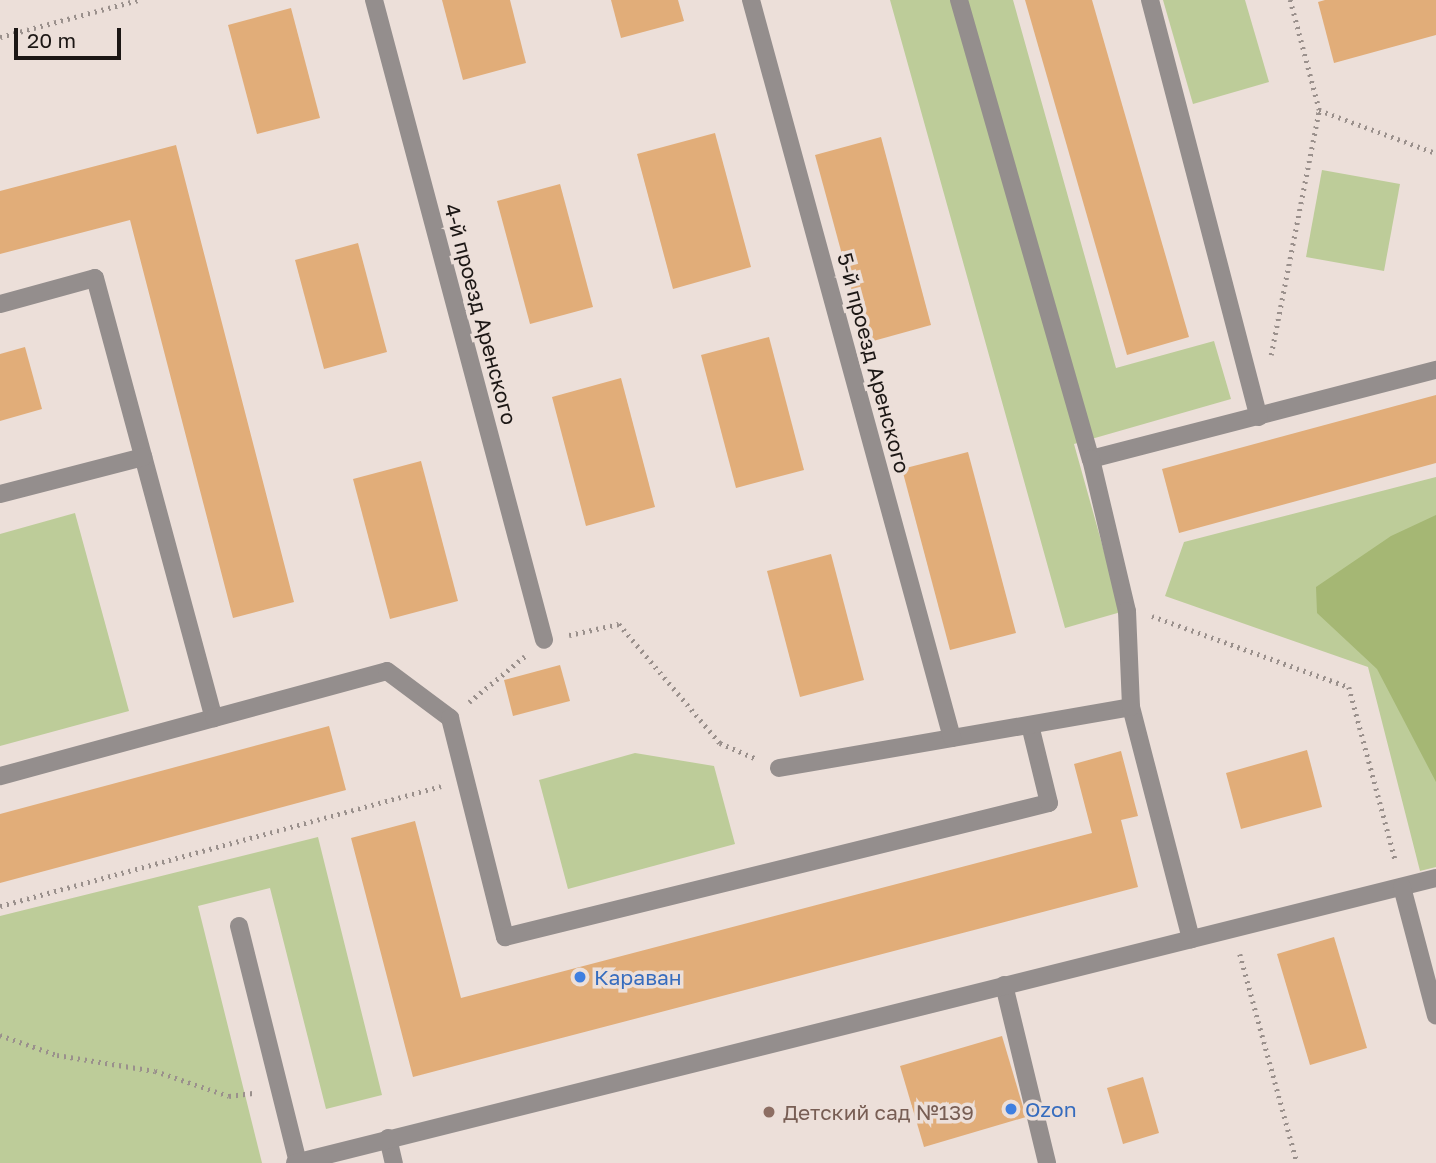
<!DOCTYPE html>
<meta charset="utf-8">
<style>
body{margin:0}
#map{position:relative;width:1436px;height:1163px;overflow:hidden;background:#ecdfd9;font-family:"Golos Text",sans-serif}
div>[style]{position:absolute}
.green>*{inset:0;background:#bdcc99}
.forest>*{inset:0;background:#a5b774}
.building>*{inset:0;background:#e1ad79}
.path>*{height:4.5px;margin-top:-2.25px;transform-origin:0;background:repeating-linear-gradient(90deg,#9a908c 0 2px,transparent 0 7px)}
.lane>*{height:18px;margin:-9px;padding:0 9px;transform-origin:9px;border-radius:9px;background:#948e8d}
.street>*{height:18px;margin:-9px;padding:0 9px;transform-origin:9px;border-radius:9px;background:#948e8d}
.dots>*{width:19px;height:19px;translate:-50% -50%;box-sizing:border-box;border:4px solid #ecdfd9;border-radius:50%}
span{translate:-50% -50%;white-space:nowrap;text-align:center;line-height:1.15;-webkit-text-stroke:7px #ecdfd9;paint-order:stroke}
.street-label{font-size:21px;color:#1c1715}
.shop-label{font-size:21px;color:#366cbe}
.left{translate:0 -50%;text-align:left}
.education-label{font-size:21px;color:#785e54}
.scale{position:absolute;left:14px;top:28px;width:107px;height:32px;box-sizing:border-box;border:4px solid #1c1715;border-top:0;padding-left:9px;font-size:21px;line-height:24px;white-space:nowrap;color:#1c1715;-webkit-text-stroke:5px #ecdfd9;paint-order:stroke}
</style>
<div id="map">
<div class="green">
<i style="clip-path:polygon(890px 0,1013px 0,1116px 368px,1214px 341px,1231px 399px,1074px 444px,1121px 612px,1065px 628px)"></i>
<i style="clip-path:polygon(1163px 0,1245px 0,1269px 82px,1193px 104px)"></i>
<i style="clip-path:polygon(1322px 170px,1400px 184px,1384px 271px,1306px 257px)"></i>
<i style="clip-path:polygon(1436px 477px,1436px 867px,1420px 871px,1368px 667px,1165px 596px,1184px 542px)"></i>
<i style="clip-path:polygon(75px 513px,129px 711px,0 746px,0 534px)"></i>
<i style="clip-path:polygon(635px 753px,714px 766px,735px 844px,568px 889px,539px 780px)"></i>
<i style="clip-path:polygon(318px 837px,382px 1095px,326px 1109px,270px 888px,198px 906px,262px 1163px,0 1163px,0 916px)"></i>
</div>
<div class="forest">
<i style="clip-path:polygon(1436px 515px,1436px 782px,1377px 669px,1317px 613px,1316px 587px,1391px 536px)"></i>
</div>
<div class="building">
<i style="clip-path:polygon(442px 0,510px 0,526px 63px,463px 80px)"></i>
<i style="clip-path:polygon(611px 0,678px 0,684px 21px,621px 38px)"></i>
<i style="clip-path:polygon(1025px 0,1092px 0,1189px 337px,1127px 355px)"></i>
<i style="clip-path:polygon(1325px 0,1436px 0,1436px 35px,1334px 63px,1318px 2px)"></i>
<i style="clip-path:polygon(291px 8px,320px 118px,257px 134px,228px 25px)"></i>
<i style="clip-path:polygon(715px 133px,751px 267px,673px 289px,637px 154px)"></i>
<i style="clip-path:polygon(881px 137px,931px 325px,866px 343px,815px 155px)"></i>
<i style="clip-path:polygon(176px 145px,294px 602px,233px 618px,130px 220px,0 254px,0 191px)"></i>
<i style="clip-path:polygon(560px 184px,593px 307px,530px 324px,497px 201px)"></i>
<i style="clip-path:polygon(358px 243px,387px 352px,324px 369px,295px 260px)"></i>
<i style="clip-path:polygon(769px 337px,804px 470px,736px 488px,701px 355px)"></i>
<i style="clip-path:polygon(25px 347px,42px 409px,0 421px,0 354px)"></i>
<i style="clip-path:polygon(621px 378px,655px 507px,586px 526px,552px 397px)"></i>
<i style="clip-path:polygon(1436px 395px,1436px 463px,1179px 533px,1162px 469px)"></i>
<i style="clip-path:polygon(968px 452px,1016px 633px,950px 650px,902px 469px)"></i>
<i style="clip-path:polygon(421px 461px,458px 601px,390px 619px,353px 479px)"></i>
<i style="clip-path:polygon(831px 554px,864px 680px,800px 697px,767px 571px)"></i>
<i style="clip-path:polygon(560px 665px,570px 701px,513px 716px,504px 680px)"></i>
<i style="clip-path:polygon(329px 726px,346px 790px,0 883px,0 814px)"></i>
<i style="clip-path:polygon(1307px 750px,1322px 807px,1241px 829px,1226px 773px)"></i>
<i style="clip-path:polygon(1121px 751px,1138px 816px,1121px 820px,1138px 887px,413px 1077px,351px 838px,415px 821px,461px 998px,1092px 833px,1074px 764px)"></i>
<i style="clip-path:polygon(1334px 937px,1367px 1048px,1310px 1065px,1277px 954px)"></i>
<i style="clip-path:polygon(1002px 1036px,1026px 1117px,924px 1147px,900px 1066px)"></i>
<i style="clip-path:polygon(1143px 1077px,1159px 1133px,1123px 1144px,1107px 1088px)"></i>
</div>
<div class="path">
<i style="left:0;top:37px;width:143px;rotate:-15deg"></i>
<i style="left:1319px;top:110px;width:125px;rotate:20.2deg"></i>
<i style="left:1271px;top:355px;width:250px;rotate:-78.9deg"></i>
<i style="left:1319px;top:110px;width:114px;rotate:-104.8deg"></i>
<i style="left:1152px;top:616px;width:209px;rotate:19.8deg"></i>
<i style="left:1349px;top:687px;width:181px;rotate:75deg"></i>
<i style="left:569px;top:635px;width:51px;rotate:-12.4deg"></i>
<i style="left:619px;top:624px;width:156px;rotate:49.7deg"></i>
<i style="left:720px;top:743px;width:40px;rotate:23.4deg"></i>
<i style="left:469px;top:702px;width:72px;rotate:-39.4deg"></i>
<i style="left:0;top:906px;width:457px;rotate:-15.2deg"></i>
<i style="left:1240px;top:954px;width:217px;rotate:74.7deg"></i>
<i style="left:0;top:1035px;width:60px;rotate:19.3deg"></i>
<i style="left:57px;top:1055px;width:99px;rotate:9.3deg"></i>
<i style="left:155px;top:1071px;width:78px;rotate:18.7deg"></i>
<i style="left:229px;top:1096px;width:24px;rotate:-7deg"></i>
</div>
<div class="lane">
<i style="left:959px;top:0;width:478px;rotate:74deg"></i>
<i style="left:1091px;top:459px;width:356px;rotate:-14.5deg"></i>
<i style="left:1150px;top:0;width:431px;rotate:75.4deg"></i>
<i style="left:0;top:304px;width:98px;rotate:-15.3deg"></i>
<i style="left:95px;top:278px;width:456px;rotate:74.9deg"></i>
<i style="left:214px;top:718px;width:222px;rotate:164.8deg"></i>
<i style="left:0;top:494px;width:148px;rotate:-14.5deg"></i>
<i style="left:214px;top:718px;width:179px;rotate:-15.2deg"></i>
<i style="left:387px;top:671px;width:79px;rotate:36.7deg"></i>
<i style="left:450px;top:718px;width:226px;rotate:75.9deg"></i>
<i style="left:505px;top:937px;width:560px;rotate:-13.84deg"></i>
<i style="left:1049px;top:803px;width:80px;rotate:-103.7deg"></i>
<i style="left:779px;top:768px;width:357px;rotate:-9.8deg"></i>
<i style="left:1131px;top:707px;width:240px;rotate:75.5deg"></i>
<i style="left:239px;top:926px;width:243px;rotate:76deg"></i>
<i style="left:1004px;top:985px;width:183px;rotate:76.4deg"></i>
<i style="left:388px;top:1138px;width:26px;rotate:77deg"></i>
<i style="left:295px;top:1163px;width:1176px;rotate:-14.02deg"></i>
</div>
<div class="street">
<i style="left:374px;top:0;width:662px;rotate:75.12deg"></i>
<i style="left:751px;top:0;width:765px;rotate:74.76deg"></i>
<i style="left:1091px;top:459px;width:156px;rotate:76.7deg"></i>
<i style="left:1127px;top:611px;width:96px;rotate:87.6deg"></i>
<i style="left:1402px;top:887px;width:133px;rotate:75.2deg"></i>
</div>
<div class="dots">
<i style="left:580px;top:977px;background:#3f7fe0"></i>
<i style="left:1011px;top:1109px;background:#3f7fe0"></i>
<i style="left:769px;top:1112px;background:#8d6e63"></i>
</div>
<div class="street-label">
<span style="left:481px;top:314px;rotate:75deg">4-й проезд Аренского</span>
<span style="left:874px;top:363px;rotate:75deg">5-й проезд Аренского</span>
</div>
<div class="shop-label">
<span class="left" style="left:594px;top:977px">Караван</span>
<span class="left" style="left:1025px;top:1109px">Ozon</span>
</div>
<div class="education-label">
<span class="left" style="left:783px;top:1112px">Детский сад №139</span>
</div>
<div class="scale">20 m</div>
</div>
